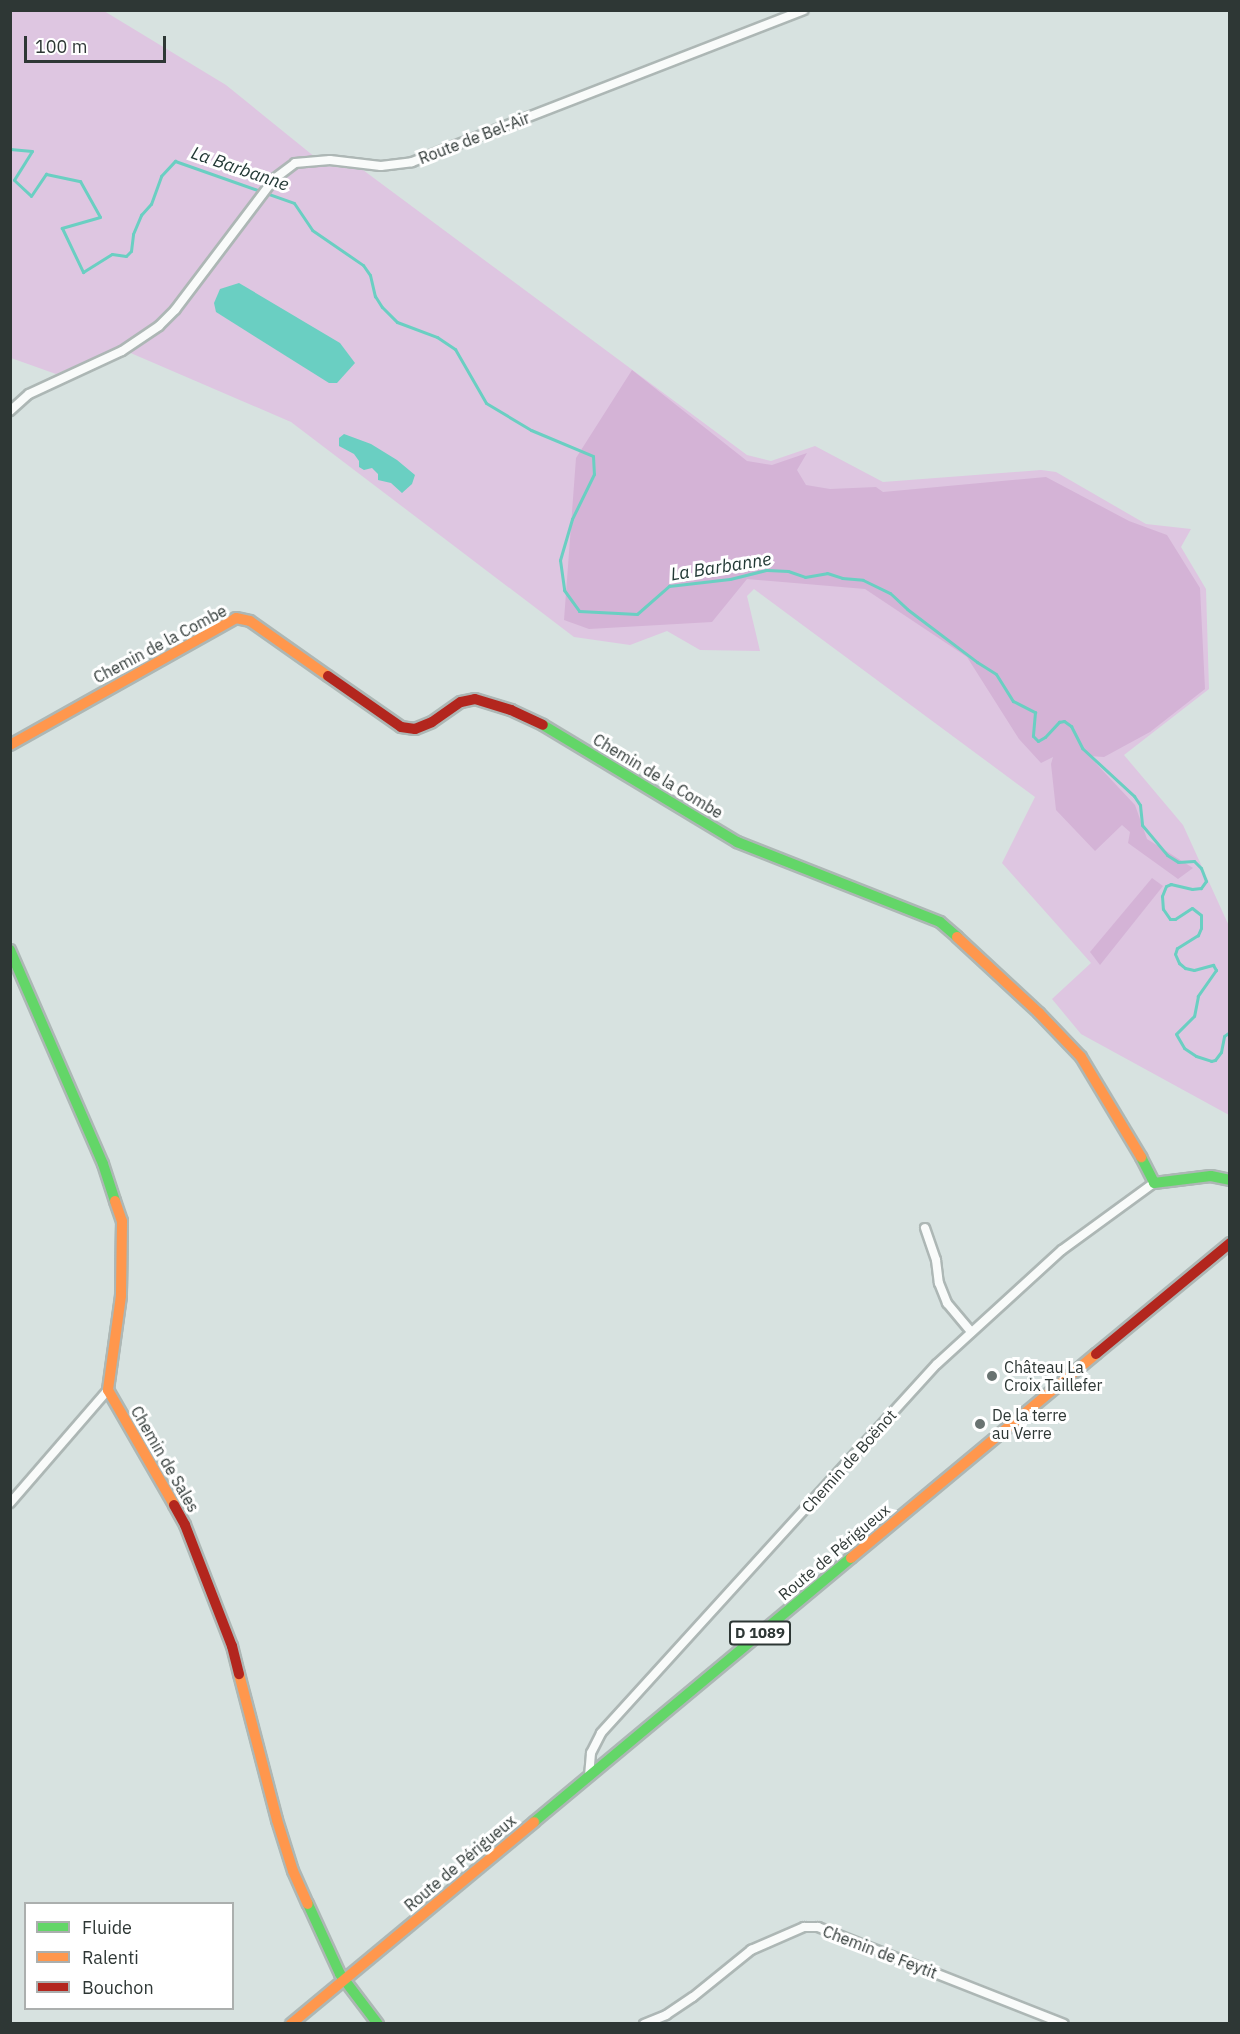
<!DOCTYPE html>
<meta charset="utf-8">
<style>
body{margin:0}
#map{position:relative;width:1240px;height:2034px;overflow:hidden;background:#d7e2e0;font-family:"IBM Plex Sans",sans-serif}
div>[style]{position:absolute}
.green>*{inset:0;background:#dec6e1}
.forest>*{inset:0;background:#d4b3d6}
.water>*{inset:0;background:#6acfc2}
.stream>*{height:3px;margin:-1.5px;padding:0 1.5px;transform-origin:1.5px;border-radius:1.5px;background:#6acfc2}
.roads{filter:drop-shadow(2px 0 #adb7b5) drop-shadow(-2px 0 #adb7b5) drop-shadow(0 2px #adb7b5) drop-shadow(0 -2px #adb7b5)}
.street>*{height:8px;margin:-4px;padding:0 4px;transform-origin:4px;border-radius:4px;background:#f9fbfa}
.fast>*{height:10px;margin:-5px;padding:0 5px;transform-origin:5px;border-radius:5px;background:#63d668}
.slow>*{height:10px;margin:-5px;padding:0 5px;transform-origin:5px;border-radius:5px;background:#ff974d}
.jam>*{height:10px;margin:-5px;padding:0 5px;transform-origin:5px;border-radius:5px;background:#b3261e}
.dots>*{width:16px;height:16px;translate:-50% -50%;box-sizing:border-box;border:3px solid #fff;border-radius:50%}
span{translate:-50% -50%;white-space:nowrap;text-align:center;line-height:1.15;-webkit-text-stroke:6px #fff;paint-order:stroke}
.shield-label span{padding:2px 4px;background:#fff;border:2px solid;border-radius:4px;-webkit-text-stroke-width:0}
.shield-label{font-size:15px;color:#2e3735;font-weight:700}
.street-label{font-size:16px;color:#2e3735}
.poi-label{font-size:16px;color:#2e3735}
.left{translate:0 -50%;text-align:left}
.water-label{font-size:18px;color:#223935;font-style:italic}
.frame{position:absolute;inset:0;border:12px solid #2e3735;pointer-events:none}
.legend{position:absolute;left:24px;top:1902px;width:210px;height:108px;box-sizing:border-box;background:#fff;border:2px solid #abafae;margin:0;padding:8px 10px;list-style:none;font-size:18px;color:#2e3735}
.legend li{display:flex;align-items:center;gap:12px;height:30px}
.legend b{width:30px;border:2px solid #abafae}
.scale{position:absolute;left:24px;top:36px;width:142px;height:27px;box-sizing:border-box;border:3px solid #2e3735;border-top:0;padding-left:8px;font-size:18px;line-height:21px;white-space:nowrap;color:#2e3735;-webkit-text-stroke:4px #fff;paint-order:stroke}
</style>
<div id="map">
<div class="green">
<i style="clip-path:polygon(11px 11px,104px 11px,226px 85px,326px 166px,363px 170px,747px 455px,771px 461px,815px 446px,883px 482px,1041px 470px,1056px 472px,1146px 524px,1191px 529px,1181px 547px,1206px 589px,1209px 689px,1124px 755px,1183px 825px,1229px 926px,1229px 1115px,1081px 1034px,1052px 999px,1091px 963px,1002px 863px,1035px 797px,754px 589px,747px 596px,760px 651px,700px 650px,667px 631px,630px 645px,574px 637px,291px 422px,119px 348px,56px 374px,11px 358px)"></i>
</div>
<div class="forest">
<i style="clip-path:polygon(632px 370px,747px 461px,772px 465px,807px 453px,797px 470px,806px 485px,830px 489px,876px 487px,883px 492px,1046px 477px,1129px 521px,1167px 535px,1200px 588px,1205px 689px,1150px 732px,1104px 757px,1089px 756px,1135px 805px,1147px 839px,1193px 868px,1178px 879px,1128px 843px,1130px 832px,1122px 825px,1095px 851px,1056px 810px,1051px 764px,1053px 757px,1041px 763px,1019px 739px,967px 657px,865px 589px,747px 579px,712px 622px,589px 629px,564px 620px,576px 458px)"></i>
<i style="clip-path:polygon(1152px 878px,1163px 886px,1100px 965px,1090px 952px)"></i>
</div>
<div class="water">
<i style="clip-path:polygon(239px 283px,340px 343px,355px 363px,337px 383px,329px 383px,216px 312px,214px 303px,220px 289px)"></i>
<i style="clip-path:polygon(344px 434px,371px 444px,397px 460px,415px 475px,412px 484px,402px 493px,391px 483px,378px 480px,378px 474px,372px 468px,364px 470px,359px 467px,359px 461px,354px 454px,339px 446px,339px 438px)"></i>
</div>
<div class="stream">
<i style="left:10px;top:149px;width:22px;rotate:5deg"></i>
<i style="left:32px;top:151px;width:34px;rotate:122deg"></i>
<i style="left:14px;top:180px;width:23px;rotate:43deg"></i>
<i style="left:31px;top:196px;width:27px;rotate:-56deg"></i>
<i style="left:46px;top:174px;width:35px;rotate:12deg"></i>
<i style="left:80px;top:181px;width:41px;rotate:60.9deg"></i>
<i style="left:100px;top:217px;width:40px;rotate:164deg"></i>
<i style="left:62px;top:228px;width:49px;rotate:64.5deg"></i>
<i style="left:83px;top:272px;width:34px;rotate:-32deg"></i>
<i style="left:112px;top:254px;width:14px;rotate:8deg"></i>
<i style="left:126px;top:256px;width:7px;rotate:-45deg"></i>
<i style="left:131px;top:251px;width:17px;rotate:-83deg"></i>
<i style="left:133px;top:234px;width:21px;rotate:-67deg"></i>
<i style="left:141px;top:215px;width:15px;rotate:-48deg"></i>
<i style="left:151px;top:204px;width:30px;rotate:-70deg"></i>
<i style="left:161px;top:176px;width:21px;rotate:-47deg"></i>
<i style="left:175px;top:161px;width:126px;rotate:19.4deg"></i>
<i style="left:294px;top:203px;width:32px;rotate:56deg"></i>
<i style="left:312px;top:230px;width:62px;rotate:34.5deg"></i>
<i style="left:363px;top:265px;width:12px;rotate:55deg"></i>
<i style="left:370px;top:275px;width:22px;rotate:77deg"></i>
<i style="left:375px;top:296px;width:13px;rotate:58deg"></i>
<i style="left:382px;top:307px;width:21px;rotate:45deg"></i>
<i style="left:397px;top:322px;width:43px;rotate:20.6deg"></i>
<i style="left:437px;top:337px;width:22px;rotate:34deg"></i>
<i style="left:455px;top:349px;width:62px;rotate:60.1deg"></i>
<i style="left:486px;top:403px;width:52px;rotate:31deg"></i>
<i style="left:531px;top:430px;width:67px;rotate:22.8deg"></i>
<i style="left:593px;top:456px;width:18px;rotate:87deg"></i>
<i style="left:594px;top:474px;width:50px;rotate:116.1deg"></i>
<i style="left:572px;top:519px;width:43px;rotate:106.3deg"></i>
<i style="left:560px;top:560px;width:30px;rotate:82deg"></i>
<i style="left:564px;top:590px;width:26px;rotate:54deg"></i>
<i style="left:579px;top:611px;width:58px;rotate:3deg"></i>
<i style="left:637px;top:614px;width:43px;rotate:-41.2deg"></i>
<i style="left:669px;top:586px;width:61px;rotate:-6.5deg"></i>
<i style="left:730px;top:579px;width:38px;rotate:-14deg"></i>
<i style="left:767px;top:570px;width:21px;rotate:3deg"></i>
<i style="left:788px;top:571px;width:18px;rotate:19deg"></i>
<i style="left:805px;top:577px;width:22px;rotate:-10deg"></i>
<i style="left:827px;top:573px;width:16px;rotate:18deg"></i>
<i style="left:842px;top:578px;width:21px;rotate:5deg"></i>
<i style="left:863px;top:580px;width:30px;rotate:26deg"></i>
<i style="left:890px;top:593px;width:23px;rotate:43deg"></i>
<i style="left:907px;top:609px;width:88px;rotate:37.1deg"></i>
<i style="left:977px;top:662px;width:22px;rotate:32deg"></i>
<i style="left:996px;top:674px;width:32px;rotate:58deg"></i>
<i style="left:1013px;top:701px;width:25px;rotate:27deg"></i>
<i style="left:1035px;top:712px;width:24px;rotate:95deg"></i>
<i style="left:1033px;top:736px;width:7px;rotate:45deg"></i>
<i style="left:1038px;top:741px;width:8px;rotate:-30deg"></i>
<i style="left:1045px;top:737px;width:21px;rotate:-47deg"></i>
<i style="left:1059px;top:722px;width:5px;rotate:-11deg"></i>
<i style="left:1064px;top:721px;width:9px;rotate:36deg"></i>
<i style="left:1071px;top:726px;width:25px;rotate:63deg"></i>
<i style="left:1082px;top:748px;width:71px;rotate:42.7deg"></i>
<i style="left:1134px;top:796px;width:11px;rotate:56deg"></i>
<i style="left:1140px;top:805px;width:20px;rotate:84deg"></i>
<i style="left:1142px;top:825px;width:39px;rotate:50deg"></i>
<i style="left:1167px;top:855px;width:13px;rotate:32deg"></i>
<i style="left:1178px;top:862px;width:16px;rotate:-4deg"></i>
<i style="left:1194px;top:861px;width:10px;rotate:45deg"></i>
<i style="left:1201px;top:868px;width:14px;rotate:69deg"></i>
<i style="left:1206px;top:881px;width:9px;rotate:126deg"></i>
<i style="left:1201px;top:888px;width:9px;rotate:174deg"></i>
<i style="left:1192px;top:889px;width:22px;rotate:-167deg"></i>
<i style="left:1171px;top:884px;width:5px;rotate:158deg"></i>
<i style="left:1166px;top:886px;width:11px;rotate:112deg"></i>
<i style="left:1162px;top:896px;width:13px;rotate:86deg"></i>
<i style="left:1163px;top:909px;width:12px;rotate:55deg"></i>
<i style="left:1170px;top:919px;width:5px"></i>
<i style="left:1175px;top:919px;width:20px;rotate:-33deg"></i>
<i style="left:1192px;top:908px;width:11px;rotate:38deg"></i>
<i style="left:1201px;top:915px;width:13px;rotate:90deg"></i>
<i style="left:1201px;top:928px;width:8px;rotate:113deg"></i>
<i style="left:1198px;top:935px;width:25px;rotate:148deg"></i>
<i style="left:1177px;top:948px;width:6px;rotate:108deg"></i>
<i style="left:1175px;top:954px;width:10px;rotate:66deg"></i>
<i style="left:1179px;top:963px;width:8px;rotate:40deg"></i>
<i style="left:1185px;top:968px;width:9px;rotate:13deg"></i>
<i style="left:1194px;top:970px;width:20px;rotate:-15deg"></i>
<i style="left:1213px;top:965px;width:6px;rotate:59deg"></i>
<i style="left:1216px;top:970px;width:32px;rotate:125deg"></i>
<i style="left:1198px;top:996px;width:20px;rotate:101deg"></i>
<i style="left:1194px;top:1016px;width:25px;rotate:135deg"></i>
<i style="left:1176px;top:1034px;width:16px;rotate:60deg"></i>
<i style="left:1184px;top:1048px;width:14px;rotate:34deg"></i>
<i style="left:1196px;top:1056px;width:16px;rotate:18deg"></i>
<i style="left:1211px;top:1061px;width:4px;rotate:-14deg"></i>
<i style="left:1215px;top:1060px;width:10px;rotate:-53deg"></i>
<i style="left:1221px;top:1052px;width:16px;rotate:-79deg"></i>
<i style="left:1224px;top:1036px;width:7px;rotate:-34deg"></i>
</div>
<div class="roads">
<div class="street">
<i style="left:10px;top:411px;width:25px;rotate:-42deg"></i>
<i style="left:29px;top:394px;width:102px;rotate:-24.8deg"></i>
<i style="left:122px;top:351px;width:45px;rotate:-34deg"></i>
<i style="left:159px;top:326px;width:23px;rotate:-45deg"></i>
<i style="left:175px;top:310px;width:164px;rotate:-52.9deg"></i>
<i style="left:274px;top:179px;width:26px;rotate:-37deg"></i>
<i style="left:295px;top:163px;width:35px;rotate:-5deg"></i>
<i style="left:330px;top:160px;width:51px;rotate:6.7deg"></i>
<i style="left:381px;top:166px;width:31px;rotate:-7deg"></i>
<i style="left:412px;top:162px;width:420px;rotate:-21.2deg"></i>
<i style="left:925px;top:1228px;width:34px;rotate:71deg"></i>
<i style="left:936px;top:1260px;width:23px;rotate:83deg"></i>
<i style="left:939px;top:1283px;width:22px;rotate:68deg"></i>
<i style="left:947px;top:1303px;width:38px;rotate:50deg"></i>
<i style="left:10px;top:1503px;width:150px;rotate:-49.1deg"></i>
<i style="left:589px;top:1776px;width:23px;rotate:-85deg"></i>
<i style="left:591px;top:1753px;width:22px;rotate:-63deg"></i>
<i style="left:601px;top:1733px;width:499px;rotate:-47.7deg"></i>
<i style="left:937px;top:1364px;width:169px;rotate:-42.4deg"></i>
<i style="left:1062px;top:1250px;width:114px;rotate:-36.1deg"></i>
<i style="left:644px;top:2024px;width:24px;rotate:-22deg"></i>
<i style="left:666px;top:2015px;width:32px;rotate:-34deg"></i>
<i style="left:693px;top:1997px;width:75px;rotate:-39deg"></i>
<i style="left:751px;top:1950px;width:58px;rotate:-23.5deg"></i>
<i style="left:804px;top:1927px;width:14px"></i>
<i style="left:818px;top:1927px;width:264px;rotate:21.5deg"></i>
</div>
<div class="fast">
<i style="left:543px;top:725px;width:227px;rotate:31.1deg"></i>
<i style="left:737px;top:842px;width:218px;rotate:21.5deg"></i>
<i style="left:940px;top:922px;width:23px;rotate:41deg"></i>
<i style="left:10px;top:950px;width:233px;rotate:66.5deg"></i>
<i style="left:103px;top:1164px;width:39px;rotate:72deg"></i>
<i style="left:1141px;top:1157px;width:29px;rotate:63deg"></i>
<i style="left:1154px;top:1183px;width:57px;rotate:-7deg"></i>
<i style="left:1211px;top:1176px;width:19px;rotate:12deg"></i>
<i style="left:534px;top:1822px;width:413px;rotate:-39.8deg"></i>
<i style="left:308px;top:1904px;width:77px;rotate:65.4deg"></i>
<i style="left:340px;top:1974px;width:63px;rotate:52.8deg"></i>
</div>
<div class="slow">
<i style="left:10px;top:745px;width:259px;rotate:-29.3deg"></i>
<i style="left:236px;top:618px;width:14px;rotate:12deg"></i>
<i style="left:250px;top:621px;width:95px;rotate:35.2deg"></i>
<i style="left:957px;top:937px;width:112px;rotate:42.8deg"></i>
<i style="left:1039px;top:1013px;width:61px;rotate:46.3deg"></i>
<i style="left:1081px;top:1057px;width:117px;rotate:59deg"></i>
<i style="left:115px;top:1201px;width:21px;rotate:71deg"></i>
<i style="left:122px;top:1221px;width:75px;rotate:90.8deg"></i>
<i style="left:121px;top:1296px;width:95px;rotate:97.9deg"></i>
<i style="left:108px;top:1390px;width:133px;rotate:60.1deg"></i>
<i style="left:851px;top:1558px;width:319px;rotate:-39.8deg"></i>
<i style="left:239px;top:1674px;width:151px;rotate:75.4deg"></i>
<i style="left:277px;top:1820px;width:53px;rotate:72.6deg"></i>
<i style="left:293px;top:1871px;width:36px;rotate:66deg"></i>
<i style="left:291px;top:2024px;width:316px;rotate:-39.7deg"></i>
</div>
<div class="jam">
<i style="left:328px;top:676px;width:89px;rotate:34.9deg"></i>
<i style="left:401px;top:727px;width:14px;rotate:8deg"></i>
<i style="left:415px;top:729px;width:18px;rotate:-22deg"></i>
<i style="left:432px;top:722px;width:35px;rotate:-35deg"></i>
<i style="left:461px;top:702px;width:14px;rotate:-12deg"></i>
<i style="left:475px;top:699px;width:38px;rotate:17deg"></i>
<i style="left:511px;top:710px;width:35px;rotate:25deg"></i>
<i style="left:1096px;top:1354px;width:174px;rotate:-39.6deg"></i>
<i style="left:174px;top:1505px;width:23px;rotate:61deg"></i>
<i style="left:185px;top:1525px;width:130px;rotate:68.8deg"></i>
<i style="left:232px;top:1646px;width:29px;rotate:76deg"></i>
</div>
</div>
<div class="dots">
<i style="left:992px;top:1376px;background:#697371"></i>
<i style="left:980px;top:1424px;background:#697371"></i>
</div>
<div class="shield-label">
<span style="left:760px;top:1633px">D 1089</span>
</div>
<div class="street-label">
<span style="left:474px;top:138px;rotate:-21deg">Route de Bel-Air</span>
<span style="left:160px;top:644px;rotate:-28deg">Chemin de la Combe</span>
<span style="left:658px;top:776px;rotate:31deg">Chemin de la Combe</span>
<span style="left:165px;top:1459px;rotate:60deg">Chemin de Sales</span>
<span style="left:849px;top:1461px;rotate:-48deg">Chemin de Boënot</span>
<span style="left:834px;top:1552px;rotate:-40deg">Route de Périgueux</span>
<span style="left:460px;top:1863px;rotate:-40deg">Route de Périgueux</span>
<span style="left:880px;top:1952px;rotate:21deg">Chemin de Feytit</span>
</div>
<div class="poi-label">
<span class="left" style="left:1004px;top:1376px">Château La<br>Croix Taillefer</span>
<span class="left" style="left:992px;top:1424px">De la terre<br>au Verre</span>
</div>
<div class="water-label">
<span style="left:240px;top:169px;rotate:19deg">La Barbanne</span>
<span style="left:721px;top:567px;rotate:-9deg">La Barbanne</span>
</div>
<div class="frame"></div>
<ul class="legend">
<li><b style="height:8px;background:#63d668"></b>Fluide</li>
<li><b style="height:8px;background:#ff974d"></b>Ralenti</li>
<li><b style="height:8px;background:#b3261e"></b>Bouchon</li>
</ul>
<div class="scale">100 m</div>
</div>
